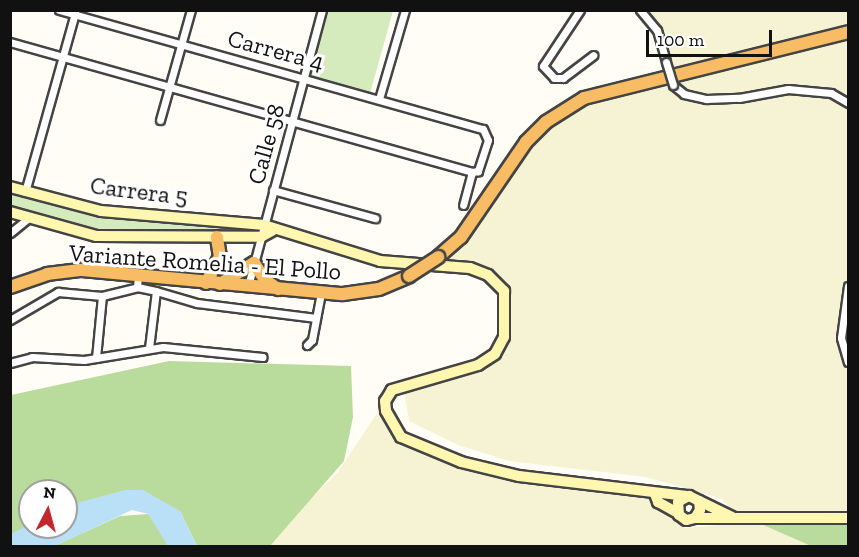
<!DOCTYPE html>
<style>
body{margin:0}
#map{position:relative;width:859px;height:557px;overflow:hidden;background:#fffdf5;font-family:"Zilla Slab",serif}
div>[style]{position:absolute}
.farmland>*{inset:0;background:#f6f3d4}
.green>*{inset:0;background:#d5ebbd}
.forest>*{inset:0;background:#b9dc9c}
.water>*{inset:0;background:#b9e0f7}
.roads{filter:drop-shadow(2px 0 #444) drop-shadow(-2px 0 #444) drop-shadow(0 2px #444) drop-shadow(0 -2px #444)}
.minor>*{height:7px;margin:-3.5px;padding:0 3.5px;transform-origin:3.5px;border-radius:3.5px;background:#fff}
.secondary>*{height:10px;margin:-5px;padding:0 5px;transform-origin:5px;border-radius:5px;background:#fff6b0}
.trunk>*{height:12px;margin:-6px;padding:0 6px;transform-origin:6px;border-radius:6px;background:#f7bc64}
.bridges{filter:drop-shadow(2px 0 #444) drop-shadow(-2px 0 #444) drop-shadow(0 2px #444) drop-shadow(0 -2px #444)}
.minor-bridge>*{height:7px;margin:-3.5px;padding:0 3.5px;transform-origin:3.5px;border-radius:3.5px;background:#fff}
.trunk-bridge>*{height:12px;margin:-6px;padding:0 6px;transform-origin:6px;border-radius:6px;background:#f7bc64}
span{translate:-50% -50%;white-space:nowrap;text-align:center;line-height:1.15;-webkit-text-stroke:6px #fff;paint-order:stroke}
.street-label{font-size:24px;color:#111}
.frame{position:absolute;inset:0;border:12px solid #111;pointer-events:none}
.north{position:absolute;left:18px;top:479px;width:60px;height:60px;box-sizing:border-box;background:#fff;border:2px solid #a0a0a0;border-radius:50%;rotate:6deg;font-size:16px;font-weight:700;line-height:24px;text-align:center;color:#111}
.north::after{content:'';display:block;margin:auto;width:21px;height:27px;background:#c4262e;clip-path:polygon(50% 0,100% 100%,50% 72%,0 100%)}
.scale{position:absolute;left:646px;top:30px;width:126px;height:27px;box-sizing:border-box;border:3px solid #111;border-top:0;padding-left:8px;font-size:18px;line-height:21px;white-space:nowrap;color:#111;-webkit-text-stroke:4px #fff;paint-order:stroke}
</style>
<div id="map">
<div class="farmland">
<i style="clip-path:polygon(639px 11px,848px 11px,848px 95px,820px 92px,848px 103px,848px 511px,734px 514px,722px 499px,646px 477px,509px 461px,458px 445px,409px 421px,403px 385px,478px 365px,504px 337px,504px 301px,486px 274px,430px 266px,546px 122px,590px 96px,669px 74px,657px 30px)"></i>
<i style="clip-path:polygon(385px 401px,401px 437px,461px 462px,646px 492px,685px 528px,756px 522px,811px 546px,270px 546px,288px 521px,338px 472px)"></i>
</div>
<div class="green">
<i style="clip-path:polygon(322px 11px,393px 11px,369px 97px,304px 78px)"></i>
<i style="clip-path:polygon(10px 188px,101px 211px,264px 225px,261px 237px,96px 236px,11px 212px)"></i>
</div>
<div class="forest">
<i style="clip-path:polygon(169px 361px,351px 366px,353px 417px,344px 461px,270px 546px,197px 546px,180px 511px,66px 506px,66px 491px,30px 491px,30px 525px,11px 536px,11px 395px)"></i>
<i style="clip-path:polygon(148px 514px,180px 546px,54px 546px,120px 516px)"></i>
<i style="clip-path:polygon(848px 519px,848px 546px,811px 546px,756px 522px)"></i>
</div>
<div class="water">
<i style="clip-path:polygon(125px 490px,143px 490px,180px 511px,197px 546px,168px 546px,148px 514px,132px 510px,55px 546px,11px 546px,11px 534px,30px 524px,30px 527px,66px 527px,66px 506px)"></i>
</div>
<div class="roads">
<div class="minor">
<i style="left:59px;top:10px;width:440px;rotate:15.7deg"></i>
<i style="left:483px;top:129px;width:12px;rotate:66deg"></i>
<i style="left:488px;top:140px;width:33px;rotate:108deg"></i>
<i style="left:478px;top:171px;width:6px;rotate:171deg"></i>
<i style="left:472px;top:172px;width:34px;rotate:105deg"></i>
<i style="left:580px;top:10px;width:67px;rotate:123.5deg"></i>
<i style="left:543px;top:66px;width:16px;rotate:47deg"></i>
<i style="left:554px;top:78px;width:9px"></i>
<i style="left:563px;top:78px;width:38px;rotate:-37deg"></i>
<i style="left:640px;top:10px;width:26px;rotate:50deg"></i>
<i style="left:657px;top:30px;width:33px;rotate:74deg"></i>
<i style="left:10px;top:42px;width:480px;rotate:15.7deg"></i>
<i style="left:673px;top:85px;width:14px;rotate:39deg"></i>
<i style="left:684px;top:94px;width:23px;rotate:13deg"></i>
<i style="left:706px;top:99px;width:33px;rotate:-2deg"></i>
<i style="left:739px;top:98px;width:50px;rotate:-10.4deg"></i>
<i style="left:788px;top:89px;width:43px;rotate:5.3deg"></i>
<i style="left:831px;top:93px;width:20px;rotate:30deg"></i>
<i style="left:379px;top:99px;width:93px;rotate:-73.7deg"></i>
<i style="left:160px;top:120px;width:114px;rotate:-74.3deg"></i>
<i style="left:273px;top:190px;width:106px;rotate:15.4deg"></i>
<i style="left:25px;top:192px;width:186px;rotate:-74.4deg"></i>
<i style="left:10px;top:233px;width:26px;rotate:-39deg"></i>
<i style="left:248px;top:286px;width:286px;rotate:-75deg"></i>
<i style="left:848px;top:286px;width:52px;rotate:97.7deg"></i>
<i style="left:841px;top:338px;width:25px;rotate:74deg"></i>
<i style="left:137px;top:287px;width:19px;rotate:12deg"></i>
<i style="left:10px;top:320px;width:56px;rotate:-30.3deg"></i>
<i style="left:58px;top:292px;width:44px;rotate:5.2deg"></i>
<i style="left:307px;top:345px;width:7px;rotate:-45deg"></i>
<i style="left:312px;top:340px;width:48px;rotate:-79.2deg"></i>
<i style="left:149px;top:348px;width:57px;rotate:-83deg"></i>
<i style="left:156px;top:291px;width:43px;rotate:16.3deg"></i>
<i style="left:197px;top:303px;width:120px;rotate:7.2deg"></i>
<i style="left:96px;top:358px;width:62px;rotate:-84.5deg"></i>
<i style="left:102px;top:296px;width:36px;rotate:-14deg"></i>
<i style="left:137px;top:287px;width:11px;rotate:-85deg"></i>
<i style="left:10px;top:363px;width:23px;rotate:-15deg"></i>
<i style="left:32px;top:357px;width:52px;rotate:3.3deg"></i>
<i style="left:84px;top:360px;width:80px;rotate:-9.3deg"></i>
<i style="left:163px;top:347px;width:100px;rotate:5.8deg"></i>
</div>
<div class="secondary">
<i style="left:10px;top:187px;width:94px;rotate:14.8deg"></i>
<i style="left:101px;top:211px;width:164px;rotate:4.9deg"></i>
<i style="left:264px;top:225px;width:121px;rotate:17.2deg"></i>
<i style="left:380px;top:261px;width:90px;rotate:4.4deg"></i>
<i style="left:470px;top:268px;width:19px;rotate:21deg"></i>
<i style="left:488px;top:275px;width:23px;rotate:45deg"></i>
<i style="left:504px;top:291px;width:46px;rotate:90deg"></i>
<i style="left:504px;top:337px;width:19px;rotate:118deg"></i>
<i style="left:495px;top:354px;width:20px;rotate:147deg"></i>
<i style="left:478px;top:365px;width:90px;rotate:163.8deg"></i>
<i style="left:392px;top:390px;width:13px;rotate:122deg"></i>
<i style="left:385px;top:401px;width:10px;rotate:84deg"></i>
<i style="left:386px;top:411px;width:30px;rotate:60deg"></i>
<i style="left:401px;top:437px;width:65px;rotate:22.6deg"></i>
<i style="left:461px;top:462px;width:60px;rotate:13.6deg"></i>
<i style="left:519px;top:476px;width:169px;rotate:6.8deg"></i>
<i style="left:10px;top:212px;width:89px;rotate:15.6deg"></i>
<i style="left:96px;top:236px;width:165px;rotate:0.3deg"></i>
<i style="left:261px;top:237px;width:13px;rotate:-29deg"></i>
<i style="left:655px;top:494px;width:9px;rotate:69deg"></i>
<i style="left:658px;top:502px;width:23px;rotate:29deg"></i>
<i style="left:699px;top:501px;width:9px;rotate:84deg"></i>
<i style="left:700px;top:510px;width:9px;rotate:122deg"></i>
<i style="left:695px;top:518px;width:9px;rotate:167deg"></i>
<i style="left:686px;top:520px;width:9px;rotate:-144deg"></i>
<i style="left:679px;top:515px;width:13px;rotate:-94deg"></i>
<i style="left:678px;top:502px;width:13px;rotate:-29deg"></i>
<i style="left:689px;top:496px;width:48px;rotate:26deg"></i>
<i style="left:695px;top:518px;width:153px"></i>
</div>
<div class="trunk">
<i style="left:438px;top:257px;width:30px;rotate:-41deg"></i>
<i style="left:461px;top:237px;width:115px;rotate:-55.6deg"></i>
<i style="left:526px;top:142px;width:28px;rotate:-45deg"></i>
<i style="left:546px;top:122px;width:45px;rotate:-32.3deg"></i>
<i style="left:584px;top:98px;width:272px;rotate:-14deg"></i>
<i style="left:206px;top:283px;width:30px;rotate:-62deg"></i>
<i style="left:220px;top:257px;width:20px;rotate:-99deg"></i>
<i style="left:220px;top:284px;width:40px;rotate:-32deg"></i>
<i style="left:254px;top:263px;width:20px;rotate:57deg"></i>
<i style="left:265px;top:280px;width:16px;rotate:35deg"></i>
<i style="left:10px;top:287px;width:39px;rotate:-19deg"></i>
<i style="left:47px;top:274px;width:35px;rotate:-7deg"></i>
<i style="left:82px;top:270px;width:262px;rotate:5.3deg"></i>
<i style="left:343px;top:294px;width:36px;rotate:-8deg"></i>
<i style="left:379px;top:289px;width:33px;rotate:-23deg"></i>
</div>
</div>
<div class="bridges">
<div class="minor-bridge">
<i style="left:666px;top:62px;width:24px;rotate:73deg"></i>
</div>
<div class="trunk-bridge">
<i style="left:409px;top:276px;width:35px;rotate:-33deg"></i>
</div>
</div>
<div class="street-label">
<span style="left:276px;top:50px;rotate:15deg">Carrera 4</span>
<span style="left:266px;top:144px;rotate:-75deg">Calle 58</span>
<span style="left:139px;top:191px;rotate:7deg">Carrera 5</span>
<span style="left:205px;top:262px;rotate:4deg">Variante Romelia - El Pollo</span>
</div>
<div class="frame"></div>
<div class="north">N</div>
<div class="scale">100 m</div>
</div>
